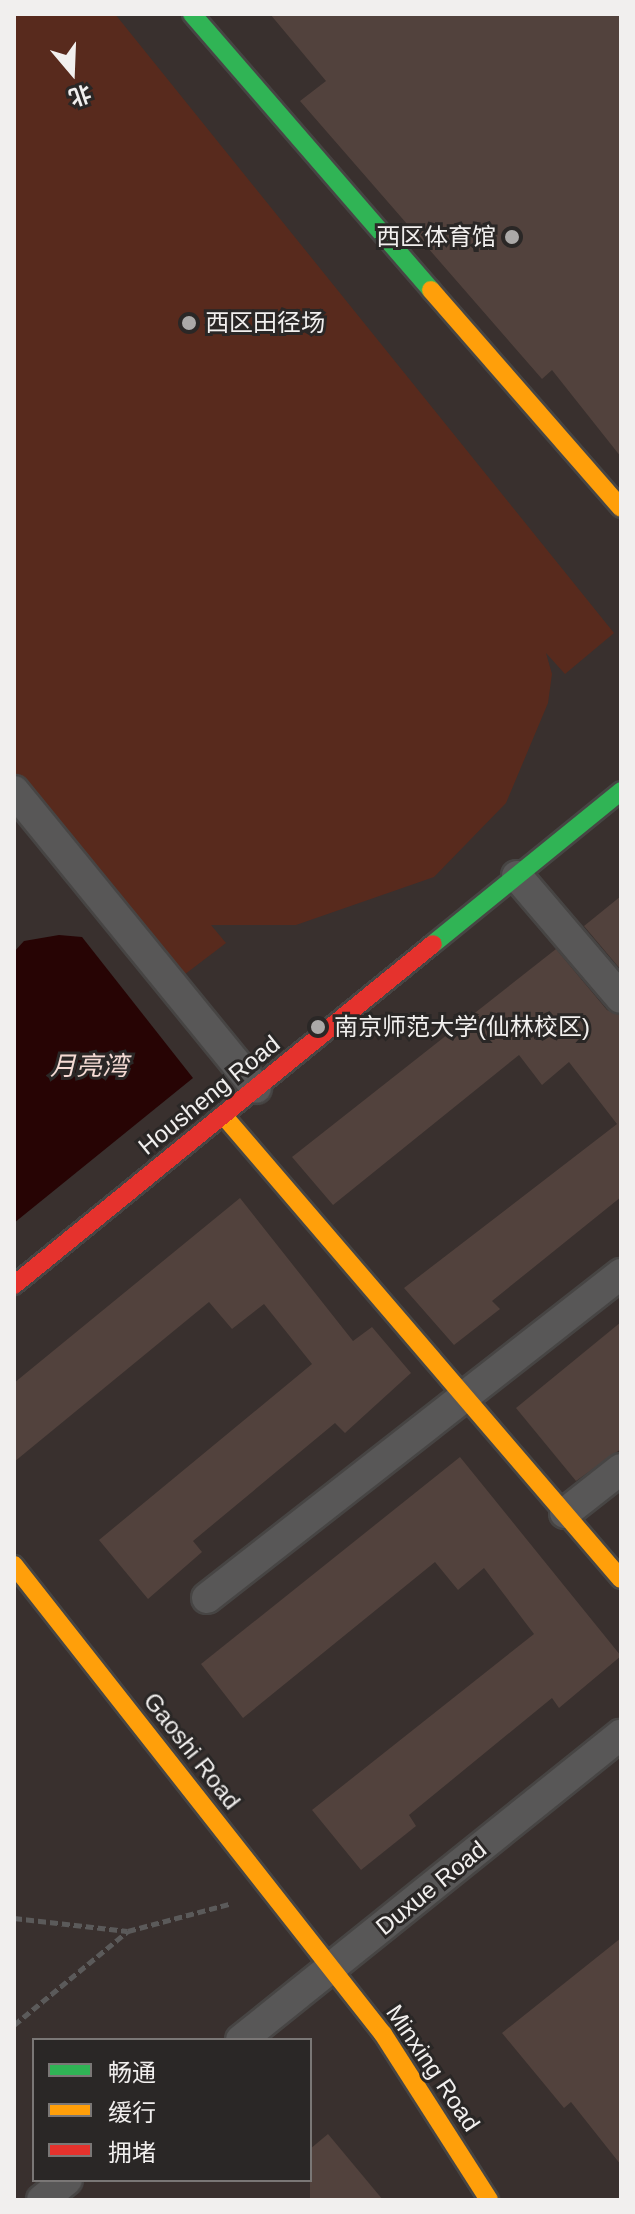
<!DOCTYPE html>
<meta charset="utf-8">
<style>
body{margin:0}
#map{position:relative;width:635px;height:2214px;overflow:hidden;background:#292827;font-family:Helvetica,"Noto Sans SC",sans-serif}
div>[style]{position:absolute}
.built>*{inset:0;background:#39302e}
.green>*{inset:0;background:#582a1d}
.water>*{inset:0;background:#270404}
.building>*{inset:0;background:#52423d}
.path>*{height:5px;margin-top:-2.5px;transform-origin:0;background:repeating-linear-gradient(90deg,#5b5a5a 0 8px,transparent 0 12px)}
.roads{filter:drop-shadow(2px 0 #474544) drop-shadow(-2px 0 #474544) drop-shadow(0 2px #474544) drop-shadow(0 -2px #474544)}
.street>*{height:30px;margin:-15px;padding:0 15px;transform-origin:15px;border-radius:15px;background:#585757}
.fast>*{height:18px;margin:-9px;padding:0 9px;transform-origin:9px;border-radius:9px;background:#30b455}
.slow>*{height:18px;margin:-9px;padding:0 9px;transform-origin:9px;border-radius:9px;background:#ff9f0a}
.jam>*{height:18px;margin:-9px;padding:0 9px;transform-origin:9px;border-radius:9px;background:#e5322d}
.dots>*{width:22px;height:22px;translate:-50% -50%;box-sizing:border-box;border:4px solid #2a2726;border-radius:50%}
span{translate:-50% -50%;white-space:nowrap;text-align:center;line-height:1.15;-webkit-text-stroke:6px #2a2726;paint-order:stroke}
.poi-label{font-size:24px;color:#f1efee}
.right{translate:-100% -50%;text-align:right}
.left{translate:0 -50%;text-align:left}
.street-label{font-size:24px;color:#f1efee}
.water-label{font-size:26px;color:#f4dad3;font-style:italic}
.frame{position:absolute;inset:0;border:16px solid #f1efee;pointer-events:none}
.legend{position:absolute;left:32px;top:2038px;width:280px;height:144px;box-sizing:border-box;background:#2a2726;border:2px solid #7a7776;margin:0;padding:10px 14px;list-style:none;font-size:24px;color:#f1efee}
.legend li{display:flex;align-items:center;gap:16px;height:40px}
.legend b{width:40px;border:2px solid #7a7776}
.north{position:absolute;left:32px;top:32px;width:80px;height:80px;-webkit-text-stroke:6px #2a2726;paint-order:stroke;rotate:161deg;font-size:22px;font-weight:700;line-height:32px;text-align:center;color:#f1efee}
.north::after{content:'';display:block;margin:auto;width:28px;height:36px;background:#f1efee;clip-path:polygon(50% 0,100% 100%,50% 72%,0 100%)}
</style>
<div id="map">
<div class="built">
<i style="clip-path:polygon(evenodd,14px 14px,621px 14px,621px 2200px,14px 2200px,14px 14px,34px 2040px,310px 2040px,310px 2180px,34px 2180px,34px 2040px)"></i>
</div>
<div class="green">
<i style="clip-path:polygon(14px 14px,115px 14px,614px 633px,565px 674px,546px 653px,552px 674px,548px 703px,506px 803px,434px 877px,296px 925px,211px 925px,226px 943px,180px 978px,14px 772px)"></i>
</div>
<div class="water">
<i style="clip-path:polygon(59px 935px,82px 937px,193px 1078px,14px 1223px,14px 952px,24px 941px)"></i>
</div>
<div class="building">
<i style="clip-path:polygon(270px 14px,621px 14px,621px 457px,552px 370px,542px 379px,300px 101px,326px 81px)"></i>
<i style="clip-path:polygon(621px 896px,621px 970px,584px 926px)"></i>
<i style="clip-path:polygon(556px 949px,607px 1010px,621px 1016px,621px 1197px,492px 1301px,500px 1309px,454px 1345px,404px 1288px,617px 1124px,569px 1062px,542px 1085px,519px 1055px,333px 1205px,292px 1157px)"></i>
<i style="clip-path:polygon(240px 1198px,353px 1341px,372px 1327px,411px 1373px,345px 1433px,335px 1423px,193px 1541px,202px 1552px,148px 1599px,99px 1540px,312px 1364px,264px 1304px,232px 1329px,209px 1302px,14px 1462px,14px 1383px)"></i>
<i style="clip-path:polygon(621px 1322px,621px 1449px,576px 1481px,516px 1408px)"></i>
<i style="clip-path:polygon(460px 1457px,621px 1656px,559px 1708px,552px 1698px,409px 1815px,416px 1826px,361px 1870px,312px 1810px,534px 1634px,484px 1568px,458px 1590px,435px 1562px,243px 1718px,201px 1664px)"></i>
<i style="clip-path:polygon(621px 1938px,621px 2165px,571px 2102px,564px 2108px,502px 2033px)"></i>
<i style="clip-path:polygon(328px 2134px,383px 2200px,310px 2200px,310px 2149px)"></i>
</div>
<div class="path">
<i style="left:14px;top:1918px;width:114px;rotate:6.6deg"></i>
<i style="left:14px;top:2025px;width:148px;rotate:-39.5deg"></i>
<i style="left:128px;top:1931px;width:105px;rotate:-15deg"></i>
</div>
<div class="roads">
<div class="street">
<i style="left:14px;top:791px;width:383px;rotate:50.8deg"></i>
<i style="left:517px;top:876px;width:160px;rotate:49.6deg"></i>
<i style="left:565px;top:1513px;width:71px;rotate:-38.2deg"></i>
<i style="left:207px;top:1598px;width:526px;rotate:-38.05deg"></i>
<i style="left:241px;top:2040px;width:487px;rotate:-38.8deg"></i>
<i style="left:42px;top:2200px;width:32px;rotate:-39deg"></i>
</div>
<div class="fast">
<i style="left:192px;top:14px;width:365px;rotate:49.1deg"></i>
<i style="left:433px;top:944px;width:242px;rotate:-39.1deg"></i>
</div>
<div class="slow">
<i style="left:431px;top:290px;width:289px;rotate:48.9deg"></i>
<i style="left:223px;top:1115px;width:611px;rotate:49.38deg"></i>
<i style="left:14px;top:1565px;width:597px;rotate:51.81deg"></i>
<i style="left:383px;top:2034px;width:197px;rotate:57.4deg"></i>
</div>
<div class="jam">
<i style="left:14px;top:1285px;width:540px;rotate:-39.14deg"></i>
</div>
</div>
<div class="dots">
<i style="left:512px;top:237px;background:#aba9a8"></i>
<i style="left:189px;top:323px;background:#aba9a8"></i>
<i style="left:318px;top:1027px;background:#aba9a8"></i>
</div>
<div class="poi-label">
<span class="right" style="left:496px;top:237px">西区体育馆</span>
<span class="left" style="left:205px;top:323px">西区田径场</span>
<span class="left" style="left:334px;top:1027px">南京师范大学(仙林校区)</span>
</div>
<div class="street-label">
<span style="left:209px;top:1095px;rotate:-39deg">Housheng Road</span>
<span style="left:192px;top:1751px;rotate:52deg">Gaoshi Road</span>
<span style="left:431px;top:1888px;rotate:-39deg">Duxue Road</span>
<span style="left:433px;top:2068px;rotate:56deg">Minxing Road</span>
</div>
<div class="water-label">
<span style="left:89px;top:1067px">月亮湾</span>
</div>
<div class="frame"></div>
<ul class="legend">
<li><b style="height:10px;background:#30b455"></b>畅通</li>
<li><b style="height:10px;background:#ff9f0a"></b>缓行</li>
<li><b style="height:10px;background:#e5322d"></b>拥堵</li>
</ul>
<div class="north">北</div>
</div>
